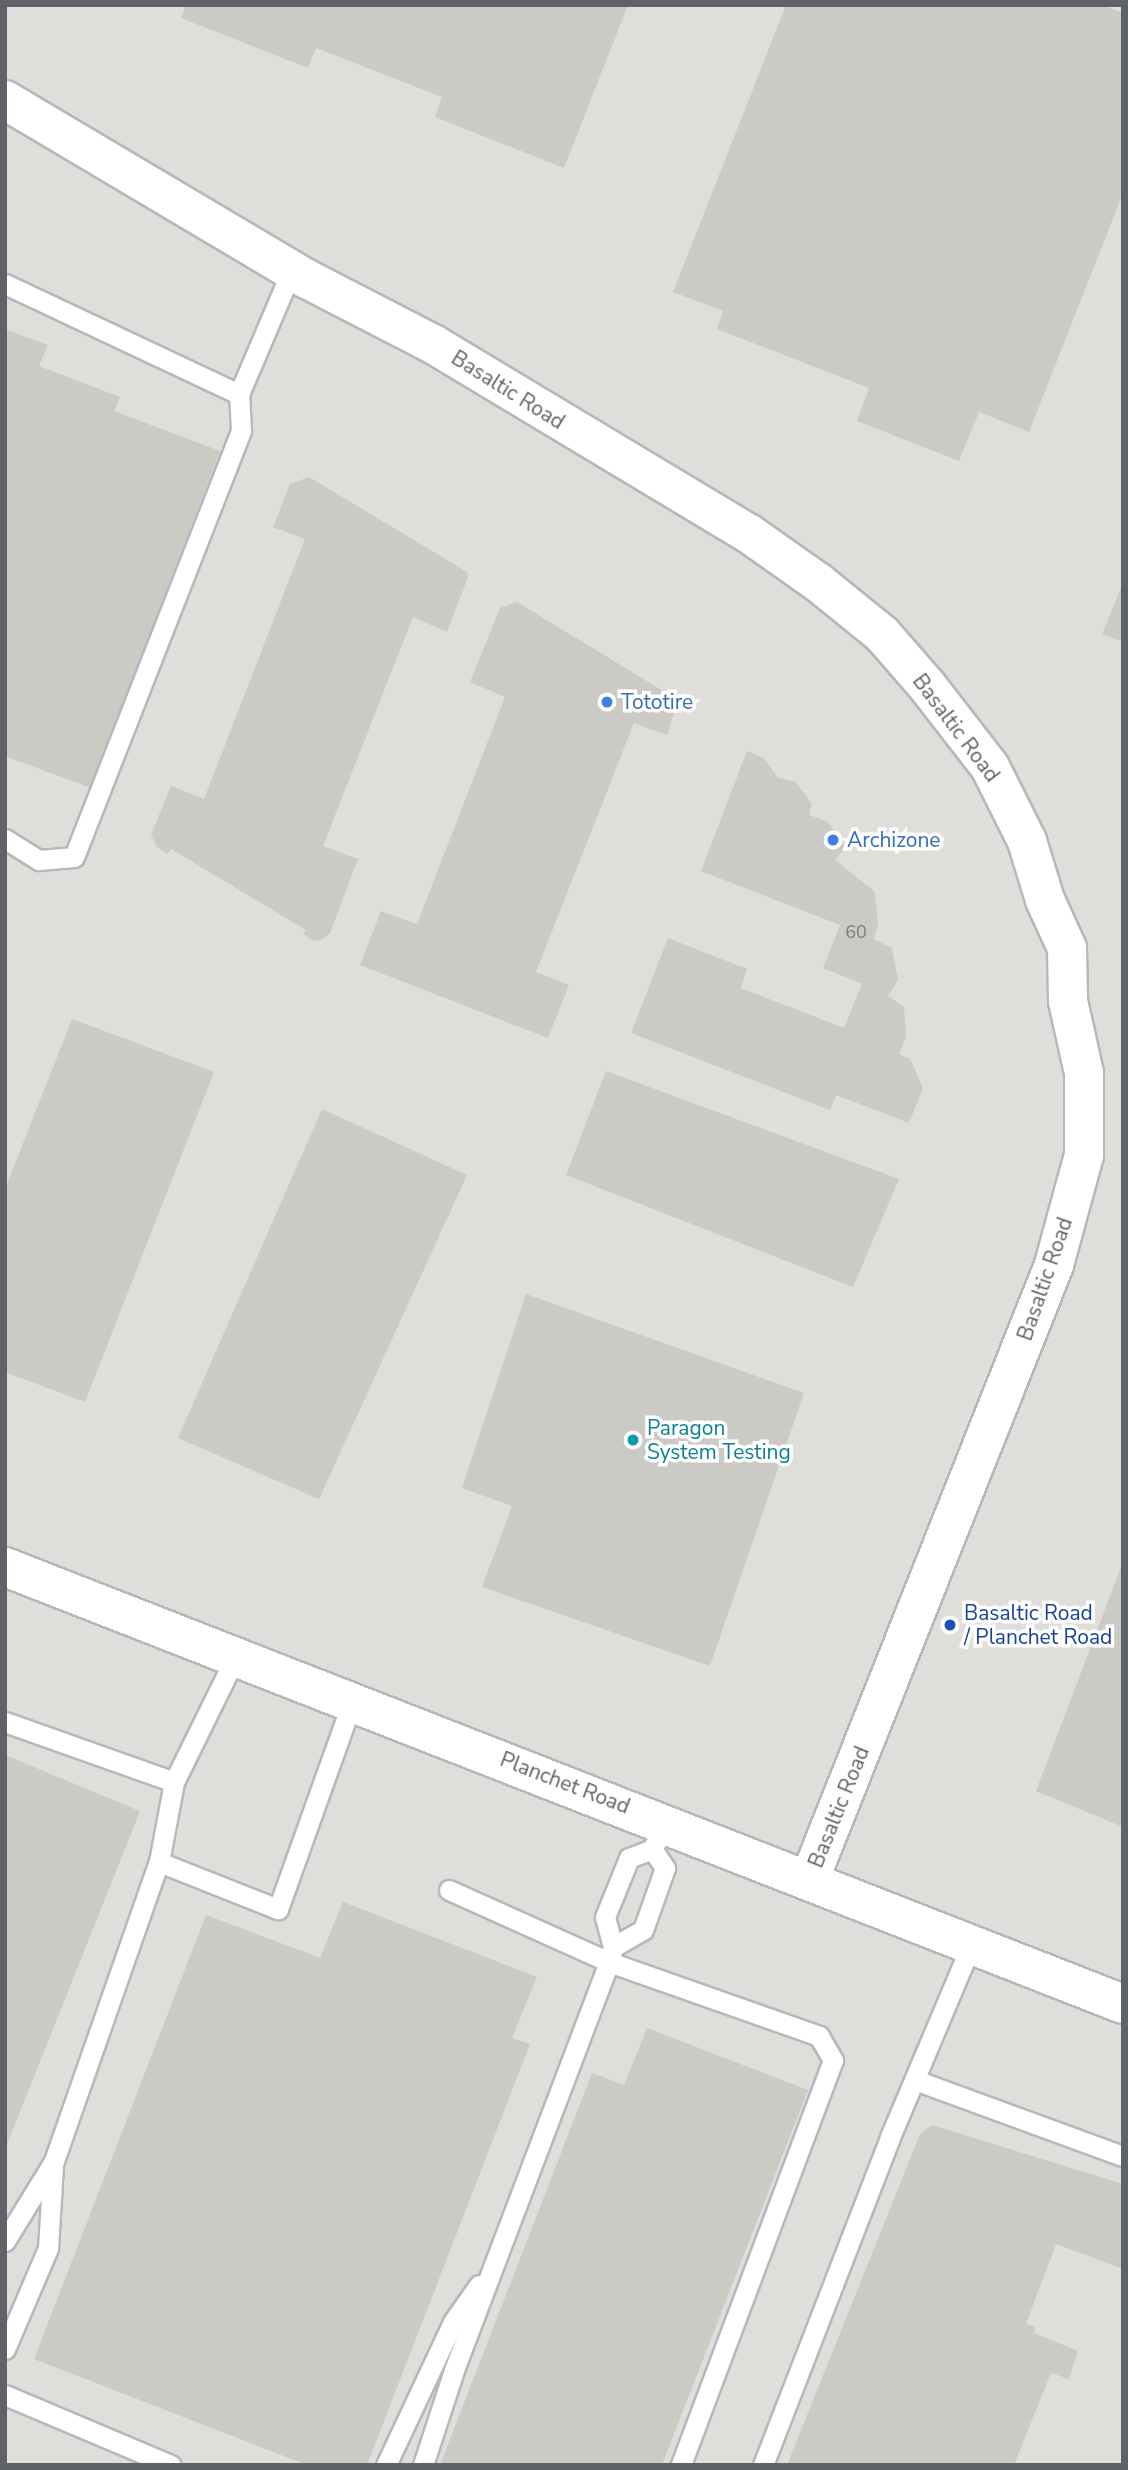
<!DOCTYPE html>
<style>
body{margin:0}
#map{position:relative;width:1128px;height:2470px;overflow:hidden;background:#f1efe8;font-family:"Nunito Sans",sans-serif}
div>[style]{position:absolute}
.industrial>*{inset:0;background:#e0deda}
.building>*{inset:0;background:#cccac5}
.roads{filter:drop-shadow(2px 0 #b5b8bc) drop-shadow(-2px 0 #b5b8bc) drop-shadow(0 2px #b5b8bc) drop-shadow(0 -2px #b5b8bc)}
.lane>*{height:19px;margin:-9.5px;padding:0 9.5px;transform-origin:9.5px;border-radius:9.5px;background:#fff}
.street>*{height:38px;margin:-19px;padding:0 19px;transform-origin:19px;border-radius:19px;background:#fff}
.dots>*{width:19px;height:19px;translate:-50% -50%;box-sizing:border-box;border:4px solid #fff;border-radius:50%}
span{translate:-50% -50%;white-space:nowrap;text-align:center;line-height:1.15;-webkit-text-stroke:7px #fff;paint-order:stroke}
.number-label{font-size:18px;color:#7a7d7f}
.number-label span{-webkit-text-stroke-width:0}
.street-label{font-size:21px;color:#5f6368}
.shop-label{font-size:21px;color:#366cbe}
.left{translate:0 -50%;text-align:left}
.culture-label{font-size:21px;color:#0d838f}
.transit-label{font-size:21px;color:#164399}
.frame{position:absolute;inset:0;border:7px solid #5f6368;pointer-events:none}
</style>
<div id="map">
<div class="industrial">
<i style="clip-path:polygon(5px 5px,1123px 5px,1123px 2465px,5px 2465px)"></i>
</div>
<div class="building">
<i style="clip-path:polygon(186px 5px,628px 5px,564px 168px,435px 117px,442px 97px,316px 48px,308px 68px,181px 18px)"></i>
<i style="clip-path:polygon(786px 5px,1103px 5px,1123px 13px,1123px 193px,1029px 432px,979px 412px,959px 461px,857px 421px,869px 388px,717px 329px,723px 311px,673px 292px)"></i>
<i style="clip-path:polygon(5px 329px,48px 345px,39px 366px,120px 397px,114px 411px,220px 451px,91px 788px,5px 756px)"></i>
<i style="clip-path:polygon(309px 477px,467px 572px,468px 577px,447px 632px,413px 617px,323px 846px,358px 859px,330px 933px,320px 941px,312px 940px,303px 934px,306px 930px,171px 849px,168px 854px,157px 847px,151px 835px,171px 786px,204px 799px,305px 539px,273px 527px,290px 484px)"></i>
<i style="clip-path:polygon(1123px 583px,1123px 642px,1102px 634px)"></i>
<i style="clip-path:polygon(517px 602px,678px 700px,667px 735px,634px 723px,536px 972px,569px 985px,548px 1038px,360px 965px,381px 911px,417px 924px,505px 697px,470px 682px,500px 608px)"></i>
<i style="clip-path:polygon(747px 751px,764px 758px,778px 778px,796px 782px,812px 804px,809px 815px,827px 821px,845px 847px,835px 860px,875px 892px,878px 927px,873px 939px,892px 948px,898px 980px,888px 996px,904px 1007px,906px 1037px,899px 1054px,910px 1059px,923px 1088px,909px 1123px,836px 1095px,830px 1110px,631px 1033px,668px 938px,747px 969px,741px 988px,844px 1028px,862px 984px,823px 968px,840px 925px,701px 871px)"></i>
<i style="clip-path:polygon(72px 1019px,214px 1072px,85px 1402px,5px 1372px,5px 1189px)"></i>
<i style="clip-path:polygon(606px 1071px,899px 1179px,853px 1287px,566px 1175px)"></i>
<i style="clip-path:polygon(322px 1109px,467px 1175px,319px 1499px,178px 1438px)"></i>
<i style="clip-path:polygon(526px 1294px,804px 1393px,710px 1666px,482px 1587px,512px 1506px,462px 1488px)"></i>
<i style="clip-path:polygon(1123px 1562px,1123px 1827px,1036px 1791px)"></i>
<i style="clip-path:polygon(5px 1755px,140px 1811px,5px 2149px)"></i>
<i style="clip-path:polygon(343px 1902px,537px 1977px,512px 2038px,530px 2044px,367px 2465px,307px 2465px,34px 2359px,206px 1915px,320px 1958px)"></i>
<i style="clip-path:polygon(647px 2028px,808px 2090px,662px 2465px,440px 2465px,592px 2073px,624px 2085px)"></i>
<i style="clip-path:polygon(932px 2125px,1123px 2184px,1123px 2269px,1056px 2244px,1026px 2324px,1035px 2327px,1034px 2333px,1078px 2351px,1069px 2379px,1051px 2373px,1014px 2465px,787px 2465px,920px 2134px)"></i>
</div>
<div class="roads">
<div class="lane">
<i style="left:5px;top:284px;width:259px;rotate:25.2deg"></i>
<i style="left:5px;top:839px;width:40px;rotate:32deg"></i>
<i style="left:39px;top:860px;width:35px;rotate:-5deg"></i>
<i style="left:74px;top:857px;width:458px;rotate:-68.6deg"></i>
<i style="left:241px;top:430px;width:36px;rotate:-93deg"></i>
<i style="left:239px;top:394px;width:135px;rotate:-66.9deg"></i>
<i style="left:5px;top:1722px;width:179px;rotate:19.5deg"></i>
<i style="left:159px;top:1862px;width:128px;rotate:21.6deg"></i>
<i style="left:278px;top:1909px;width:222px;rotate:-70.3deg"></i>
<i style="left:449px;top:1890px;width:175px;rotate:24.2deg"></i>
<i style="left:609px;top:1962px;width:223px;rotate:19.4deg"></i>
<i style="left:819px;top:2036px;width:28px;rotate:60deg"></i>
<i style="left:833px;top:2060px;width:433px;rotate:110.6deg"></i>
<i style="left:613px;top:1947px;width:34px;rotate:-30deg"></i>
<i style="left:643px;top:1930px;width:66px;rotate:-70.5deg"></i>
<i style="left:665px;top:1868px;width:23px;rotate:-124deg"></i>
<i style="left:915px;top:2080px;width:221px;rotate:20.1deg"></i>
<i style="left:5px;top:2241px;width:94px;rotate:-58.5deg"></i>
<i style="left:54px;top:2161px;width:317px;rotate:-70.7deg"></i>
<i style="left:159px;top:1862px;width:81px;rotate:-79.4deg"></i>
<i style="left:174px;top:1782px;width:140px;rotate:-63.8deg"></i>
<i style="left:5px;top:2349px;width:110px;rotate:-66.9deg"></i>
<i style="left:48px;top:2248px;width:82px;rotate:-86.5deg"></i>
<i style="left:5px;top:2395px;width:180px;rotate:22.9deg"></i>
<i style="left:386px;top:2465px;width:158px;rotate:-64.9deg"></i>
<i style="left:453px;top:2322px;width:45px;rotate:-54.9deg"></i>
<i style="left:423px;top:2465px;width:100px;rotate:-71.9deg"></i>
<i style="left:454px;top:2370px;width:436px;rotate:-69.2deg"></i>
<i style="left:609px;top:1962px;width:16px;rotate:-75deg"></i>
<i style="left:613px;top:1947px;width:31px;rotate:-105deg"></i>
<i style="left:605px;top:1917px;width:64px;rotate:-67.9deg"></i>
<i style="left:629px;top:1858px;width:25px;rotate:-21deg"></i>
<i style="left:652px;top:1849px;width:30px;rotate:-60deg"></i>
<i style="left:763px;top:2465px;width:352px;rotate:-68.8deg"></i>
<i style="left:890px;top:2137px;width:211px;rotate:-67.1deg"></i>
</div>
<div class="street">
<i style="left:5px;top:100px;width:351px;rotate:30.7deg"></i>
<i style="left:307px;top:279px;width:142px;rotate:27.3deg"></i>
<i style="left:433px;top:344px;width:367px;rotate:31deg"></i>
<i style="left:748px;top:533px;width:87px;rotate:35.2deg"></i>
<i style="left:819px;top:583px;width:81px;rotate:39deg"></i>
<i style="left:882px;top:634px;width:70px;rotate:49deg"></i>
<i style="left:928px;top:687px;width:101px;rotate:52.2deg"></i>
<i style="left:990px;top:767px;width:83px;rotate:63.4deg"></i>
<i style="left:1027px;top:841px;width:62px;rotate:73deg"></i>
<i style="left:1045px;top:900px;width:53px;rotate:65.4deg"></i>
<i style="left:1067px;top:948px;width:53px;rotate:88.9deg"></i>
<i style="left:1068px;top:1001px;width:74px;rotate:77.5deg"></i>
<i style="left:1084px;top:1073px;width:82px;rotate:90deg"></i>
<i style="left:1084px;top:1155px;width:114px;rotate:105.3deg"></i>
<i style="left:1054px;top:1265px;width:660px;rotate:111.7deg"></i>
<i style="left:5px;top:1567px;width:1200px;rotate:21.35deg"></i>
</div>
</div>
<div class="dots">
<i style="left:607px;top:702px;background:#3f7fe0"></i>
<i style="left:833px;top:840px;background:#3f7fe0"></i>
<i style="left:633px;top:1440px;background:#0f9aa8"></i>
<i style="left:950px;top:1625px;background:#1a4fb4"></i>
</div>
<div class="number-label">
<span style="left:856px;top:932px">60</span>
</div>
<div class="street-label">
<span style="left:508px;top:390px;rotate:32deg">Basaltic Road</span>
<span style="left:956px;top:728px;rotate:53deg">Basaltic Road</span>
<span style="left:1045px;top:1279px;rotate:-71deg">Basaltic Road</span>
<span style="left:565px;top:1783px;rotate:21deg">Planchet Road</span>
<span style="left:839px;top:1807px;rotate:-68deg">Basaltic Road</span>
</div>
<div class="shop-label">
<span class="left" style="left:621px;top:702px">Tototire</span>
<span class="left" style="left:847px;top:840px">Archizone</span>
</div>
<div class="culture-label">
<span class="left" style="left:647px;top:1440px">Paragon<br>System Testing</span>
</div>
<div class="transit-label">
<span class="left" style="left:964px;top:1625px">Basaltic Road<br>/ Planchet Road</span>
</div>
<div class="frame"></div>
</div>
